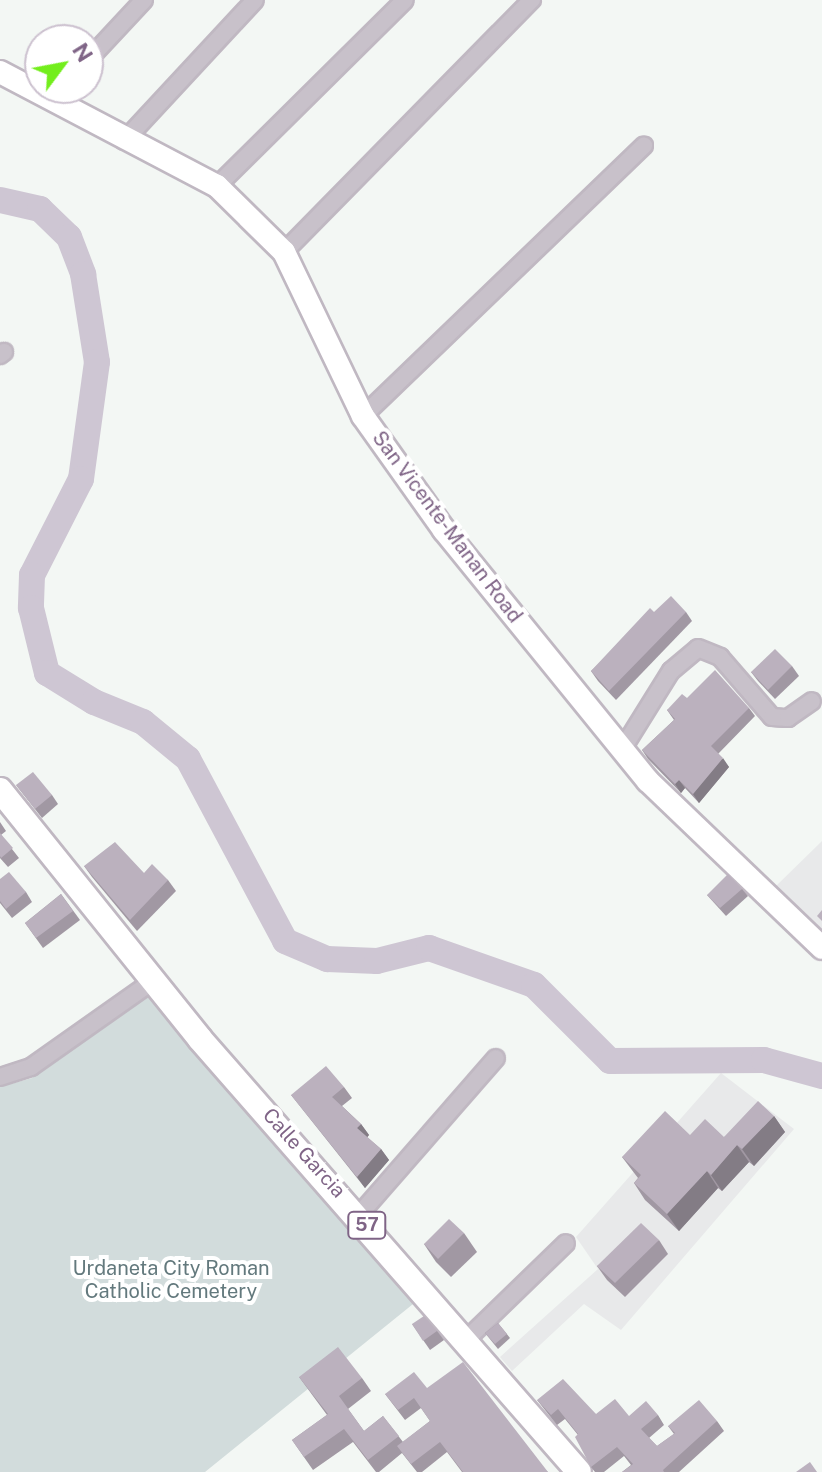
<!DOCTYPE html>
<style>
body{margin:0}
#map{position:relative;width:822px;height:1472px;overflow:hidden;background:#f3f7f4;font-family:"Public Sans",sans-serif}
div>[style]{position:absolute}
.built>*{inset:0;background:#e8e9ea}
.green>*{inset:0;background:#d2dcdc}
.river>*{height:26px;margin:-13px;padding:0 13px;transform-origin:13px;border-radius:13px;background:#cec6d3}
.roads{filter:drop-shadow(2px 0 #c0b8c2) drop-shadow(-2px 0 #c0b8c2) drop-shadow(0 2px #c0b8c2) drop-shadow(0 -2px #c0b8c2)}
.street>*{height:16px;margin:-8px;padding:0 8px;transform-origin:8px;border-radius:8px;background:#c8c1ca}
.secondary>*{height:22px;margin:-11px;padding:0 11px;transform-origin:11px;border-radius:11px;background:#fff}
.primary>*{height:24px;margin:-12px;padding:0 12px;transform-origin:12px;border-radius:12px;background:#fff}
.wall>*{inset:0;background:#a198a3}
.shaded-wall>*{inset:0;background:#837c85}
.building>*{inset:0;background:#bbb1be}
span{translate:-50% -50%;white-space:nowrap;text-align:center;line-height:1.15;-webkit-text-stroke:8px #fff;paint-order:stroke}
.shield-label span{padding:2px 6px;background:#fff;border:2px solid;border-radius:6px;-webkit-text-stroke-width:0}
.shield-label{font-size:18px;color:#7f6486;font-weight:700}
.street-label{font-size:20px;color:#7f6486}
.park-label{font-size:20px;color:#63797d}
.north{position:absolute;left:24px;top:24px;width:80px;height:80px;box-sizing:border-box;background:#fff;border:2px solid #ccc1cf;border-radius:50%;rotate:58deg;font-size:22px;font-weight:700;line-height:32px;text-align:center;color:#7f6486}
.north::after{content:'';display:block;margin:auto;width:28px;height:36px;background:#73ee1c;clip-path:polygon(50% 0,100% 100%,50% 72%,0 100%)}
</style>
<div id="map">
<div class="built">
<i style="clip-path:polygon(822px 841px,822px 937px,774px 888px)"></i>
<i style="clip-path:polygon(721px 1073px,794px 1129px,621px 1330px,584px 1304px,512px 1371px,500px 1357px,598px 1269px,576px 1237px)"></i>
</div>
<div class="green">
<i style="clip-path:polygon(149px 996px,418px 1300px,205px 1472px,0 1472px,0 1087px,32px 1078px,129px 1002px)"></i>
</div>
<div class="river">
<i style="left:0;top:200px;width:41px;rotate:12.7deg"></i>
<i style="left:40px;top:209px;width:40px;rotate:44deg"></i>
<i style="left:69px;top:237px;width:40px;rotate:69deg"></i>
<i style="left:83px;top:274px;width:89px;rotate:81deg"></i>
<i style="left:97px;top:362px;width:118px;rotate:97.8deg"></i>
<i style="left:81px;top:479px;width:108px;rotate:117deg"></i>
<i style="left:32px;top:575px;width:33px;rotate:92deg"></i>
<i style="left:31px;top:608px;width:67px;rotate:76.2deg"></i>
<i style="left:47px;top:673px;width:55px;rotate:31.7deg"></i>
<i style="left:94px;top:702px;width:53px;rotate:22.2deg"></i>
<i style="left:143px;top:722px;width:58px;rotate:39.4deg"></i>
<i style="left:188px;top:759px;width:206px;rotate:61.9deg"></i>
<i style="left:285px;top:941px;width:46px;rotate:23.2deg"></i>
<i style="left:327px;top:959px;width:50px;rotate:2.3deg"></i>
<i style="left:377px;top:961px;width:54px;rotate:-14deg"></i>
<i style="left:429px;top:948px;width:111px;rotate:19.4deg"></i>
<i style="left:534px;top:985px;width:107px;rotate:45deg"></i>
<i style="left:610px;top:1061px;width:154px;rotate:-0.4deg"></i>
<i style="left:764px;top:1060px;width:60px;rotate:15.4deg"></i>
</div>
<div class="roads">
<div class="street">
<i style="left:88px;top:60px;width:82px;rotate:-47deg"></i>
<i style="left:124px;top:141px;width:192px;rotate:-47.1deg"></i>
<i style="left:217px;top:186px;width:264px;rotate:-44.7deg"></i>
<i style="left:284px;top:252px;width:354px;rotate:-45.5deg"></i>
<i style="left:0;top:355px;width:5px;rotate:-37deg"></i>
<i style="left:363px;top:416px;width:390px;rotate:-43.9deg"></i>
<i style="left:623px;top:748px;width:91px;rotate:-58.1deg"></i>
<i style="left:671px;top:671px;width:35px;rotate:-40deg"></i>
<i style="left:698px;top:648px;width:24px;rotate:22deg"></i>
<i style="left:720px;top:657px;width:79px;rotate:49.1deg"></i>
<i style="left:772px;top:717px;width:16px;rotate:4deg"></i>
<i style="left:788px;top:718px;width:29px;rotate:-35deg"></i>
<i style="left:0;top:1077px;width:33px;rotate:-18deg"></i>
<i style="left:31px;top:1067px;width:149px;rotate:-35.2deg"></i>
<i style="left:359px;top:1215px;width:208px;rotate:-48.9deg"></i>
<i style="left:466px;top:1340px;width:139px;rotate:-44.1deg"></i>
</div>
<div class="secondary">
<i style="left:0;top:72px;width:245px;rotate:27.7deg"></i>
<i style="left:217px;top:186px;width:94px;rotate:44.6deg"></i>
<i style="left:284px;top:252px;width:182px;rotate:64.3deg"></i>
<i style="left:363px;top:416px;width:140px;rotate:54.6deg"></i>
<i style="left:444px;top:530px;width:323px;rotate:50.9deg"></i>
<i style="left:648px;top:781px;width:241px;rotate:43.8deg"></i>
</div>
<div class="primary">
<i style="left:0;top:790px;width:319px;rotate:51.2deg"></i>
<i style="left:200px;top:1039px;width:575px;rotate:48.8deg"></i>
</div>
</div>
<div class="wall">
<i style="clip-path:polygon(654px 612px,686px 612px,692px 621px,616px 700px,598px 681px,591px 671px)"></i>
<i style="clip-path:polygon(792px 666px,799px 676px,775px 699px,758px 681px,751px 672px)"></i>
<i style="clip-path:polygon(687px 698px,749px 708px,755px 716px,718px 754px,729px 767px,699px 803px,685px 788px,681px 793px,648px 759px,642px 750px,674px 720px,667px 710px)"></i>
<i style="clip-path:polygon(16px 785px,52px 795px,58px 804px,42px 818px)"></i>
<i style="clip-path:polygon(0 822px,6px 831px,1px 835px,19px 858px,8px 867px,0 858px)"></i>
<i style="clip-path:polygon(84px 866px,144px 873px,168px 880px,176px 891px,137px 931px,92px 877px)"></i>
<i style="clip-path:polygon(0 879px,26px 892px,32px 902px,12px 918px,0 903px)"></i>
<i style="clip-path:polygon(742px 889px,748px 896px,726px 916px,707px 895px)"></i>
<i style="clip-path:polygon(61px 894px,80px 920px,43px 948px,25px 923px)"></i>
<i style="clip-path:polygon(344px 1087px,352px 1098px,342px 1106px,361px 1124px,369px 1135px,367px 1137px,381px 1149px,389px 1160px,365px 1188px,291px 1095px)"></i>
<i style="clip-path:polygon(774px 1116px,785px 1132px,754px 1166px,749px 1162px,722px 1191px,718px 1188px,679px 1231px,645px 1200px,634px 1183px,638px 1178px,622px 1157px,690px 1135px,724px 1137px)"></i>
<i style="clip-path:polygon(464px 1233px,477px 1252px,451px 1277px,436px 1262px,424px 1244px)"></i>
<i style="clip-path:polygon(659px 1240px,668px 1254px,625px 1297px,607px 1280px,597px 1266px)"></i>
<i style="clip-path:polygon(498px 1323px,510px 1338px,498px 1349px,485px 1333px)"></i>
<i style="clip-path:polygon(412px 1324px,437px 1331px,444px 1340px,430px 1350px)"></i>
<i style="clip-path:polygon(299px 1377px,362px 1378px,371px 1391px,348px 1409px,364px 1431px,383px 1416px,403px 1442px,430px 1421px,421px 1408px,405px 1420px,385px 1394px,427px 1388px,548px 1472px,462px 1472px,447px 1452px,422px 1472px,417px 1472px,402px 1453px,379px 1472px,376px 1472px,353px 1442px,313px 1470px,292px 1440px,327px 1415px)"></i>
<i style="clip-path:polygon(537px 1400px,596px 1414px,629px 1416px,658px 1415px,664px 1425px,649px 1438px,657px 1446px,674px 1434px,668px 1426px,717px 1421px,724px 1431px,679px 1472px,622px 1472px,631px 1465px,624px 1456px,604px 1472px,595px 1472px,591px 1467px,578px 1435px,565px 1419px,557px 1425px)"></i>
</div>
<div class="shaded-wall">
<i style="clip-path:polygon(723px 758px,729px 767px,699px 803px,693px 794px)"></i>
<i style="clip-path:polygon(679px 780px,685px 788px,681px 793px,675px 784px)"></i>
<i style="clip-path:polygon(774px 1116px,785px 1132px,754px 1166px,742px 1149px)"></i>
<i style="clip-path:polygon(361px 1124px,369px 1135px,365px 1140px,357px 1128px)"></i>
<i style="clip-path:polygon(737px 1145px,749px 1162px,722px 1191px,711px 1175px)"></i>
<i style="clip-path:polygon(381px 1149px,389px 1160px,365px 1188px,357px 1177px)"></i>
<i style="clip-path:polygon(707px 1171px,718px 1188px,679px 1231px,667px 1214px)"></i>
</div>
<div class="building">
<i style="clip-path:polygon(671px 596px,686px 612px,609px 691px,591px 671px,650px 608px,654px 612px)"></i>
<i style="clip-path:polygon(775px 649px,792px 666px,768px 690px,751px 672px)"></i>
<i style="clip-path:polygon(715px 670px,749px 708px,711px 746px,723px 758px,693px 794px,679px 780px,675px 784px,642px 750px,675px 719px,667px 710px,682px 694px,687px 698px)"></i>
<i style="clip-path:polygon(33px 772px,52px 795px,35px 809px,16px 785px)"></i>
<i style="clip-path:polygon(0 833px,13px 848px,1px 858px,0 856px)"></i>
<i style="clip-path:polygon(115px 842px,144px 873px,152px 864px,168px 880px,130px 920px,84px 866px)"></i>
<i style="clip-path:polygon(9px 872px,26px 892px,6px 909px,0 901px,0 879px)"></i>
<i style="clip-path:polygon(728px 874px,742px 889px,720px 908px,707px 895px)"></i>
<i style="clip-path:polygon(61px 894px,73px 911px,36px 938px,25px 923px)"></i>
<i style="clip-path:polygon(822px 910px,822px 921px,817px 916px)"></i>
<i style="clip-path:polygon(326px 1066px,344px 1087px,332px 1097px,361px 1124px,357px 1128px,381px 1149px,357px 1177px,291px 1095px)"></i>
<i style="clip-path:polygon(758px 1101px,774px 1116px,742px 1149px,737px 1145px,711px 1175px,707px 1171px,667px 1214px,634px 1183px,641px 1175px,622px 1157px,665px 1111px,690px 1135px,705px 1119px,724px 1137px)"></i>
<i style="clip-path:polygon(449px 1219px,464px 1233px,438px 1259px,424px 1244px)"></i>
<i style="clip-path:polygon(641px 1223px,659px 1240px,615px 1283px,597px 1266px)"></i>
<i style="clip-path:polygon(424px 1316px,437px 1331px,423px 1341px,412px 1324px)"></i>
<i style="clip-path:polygon(498px 1323px,507px 1334px,495px 1344px,485px 1333px)"></i>
<i style="clip-path:polygon(338px 1347px,362px 1378px,339px 1396px,364px 1431px,383px 1416px,399px 1436px,368px 1460px,344px 1429px,304px 1457px,292px 1440px,328px 1414px,299px 1377px)"></i>
<i style="clip-path:polygon(463px 1362px,548px 1472px,463px 1472px,440px 1442px,411px 1464px,397px 1446px,430px 1421px,414px 1398px,398px 1410px,385px 1394px,414px 1372px,427px 1388px)"></i>
<i style="clip-path:polygon(563px 1379px,596px 1414px,615px 1399px,629px 1416px,646px 1401px,658px 1415px,641px 1429px,657px 1446px,675px 1433px,668px 1426px,699px 1400px,717px 1421px,663px 1470px,664px 1472px,622px 1472px,633px 1464px,617px 1447px,591px 1467px,575px 1437px,578px 1434px,558px 1409px,551px 1415px,537px 1400px)"></i>
<i style="clip-path:polygon(810px 1462px,817px 1472px,796px 1472px)"></i>
</div>
<div class="shield-label">
<span style="left:367px;top:1225px">57</span>
</div>
<div class="street-label">
<span style="left:447px;top:527px;rotate:53deg">San Vicente-Manan Road</span>
<span style="left:304px;top:1153px;rotate:48deg">Calle Garcia</span>
</div>
<div class="park-label">
<span style="left:171px;top:1280px">Urdaneta City Roman<br>Catholic Cemetery</span>
</div>
<div class="north">N</div>
</div>
